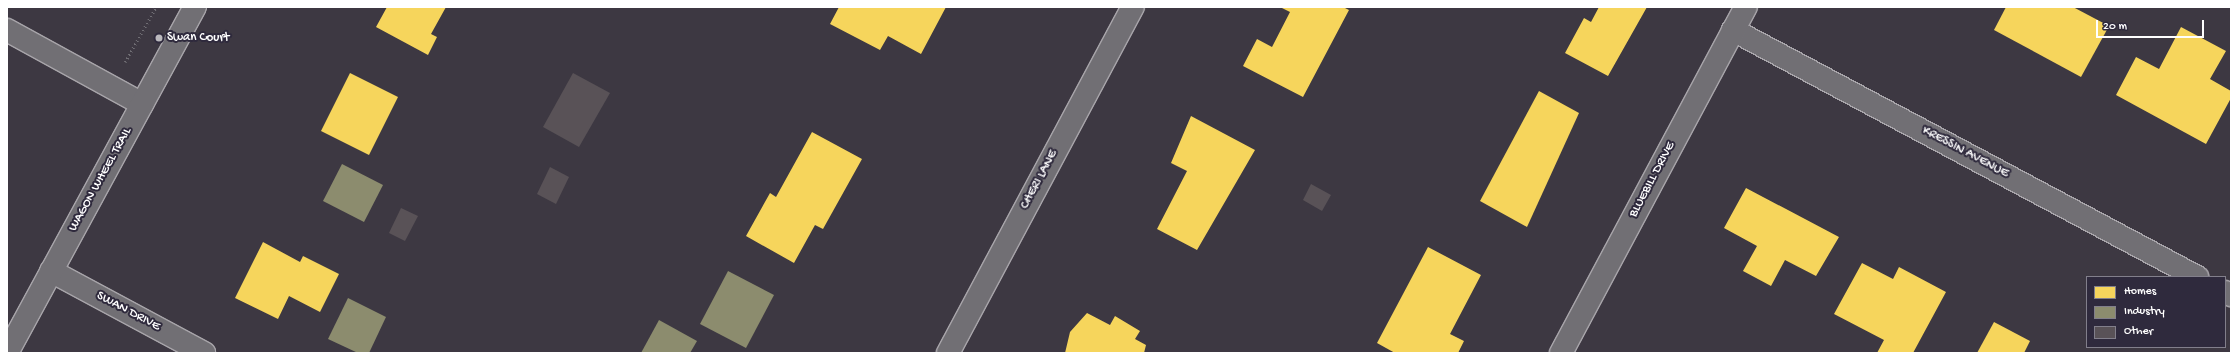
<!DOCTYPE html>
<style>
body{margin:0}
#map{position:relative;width:2238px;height:360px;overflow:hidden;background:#3d3842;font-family:"Gochi Hand",sans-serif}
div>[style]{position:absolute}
.homes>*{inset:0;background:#f6d55c}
.industry>*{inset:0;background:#8c8c6e}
.building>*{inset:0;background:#595257}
.path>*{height:2.5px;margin-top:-1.25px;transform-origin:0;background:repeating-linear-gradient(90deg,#706e74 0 1px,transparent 0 4px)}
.roads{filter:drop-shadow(1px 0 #a8a5aa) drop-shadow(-1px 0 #a8a5aa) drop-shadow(0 1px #a8a5aa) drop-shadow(0 -1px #a8a5aa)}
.street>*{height:22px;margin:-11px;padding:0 11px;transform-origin:11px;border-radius:11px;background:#716f74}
.secondary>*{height:22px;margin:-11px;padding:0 11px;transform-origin:11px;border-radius:11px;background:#716f74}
.dots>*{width:11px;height:11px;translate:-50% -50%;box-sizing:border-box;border:2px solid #2f2a3d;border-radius:50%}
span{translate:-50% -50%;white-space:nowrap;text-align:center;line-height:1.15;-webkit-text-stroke:4px #2f2a3d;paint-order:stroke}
.poi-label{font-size:13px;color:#fff}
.left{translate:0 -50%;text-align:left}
.street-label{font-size:13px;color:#fff}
.frame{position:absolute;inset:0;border:8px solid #fff;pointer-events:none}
.legend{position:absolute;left:2086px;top:276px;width:140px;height:72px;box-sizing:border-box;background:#2f2a3d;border:1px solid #827f8b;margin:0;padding:5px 7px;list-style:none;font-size:12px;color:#fff}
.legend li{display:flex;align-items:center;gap:8px;height:20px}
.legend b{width:20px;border:1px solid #827f8b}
.scale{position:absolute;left:2096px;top:20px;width:108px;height:18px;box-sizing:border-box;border:2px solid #fff;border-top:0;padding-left:5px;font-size:12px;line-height:14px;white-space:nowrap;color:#fff;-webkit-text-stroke:3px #2f2a3d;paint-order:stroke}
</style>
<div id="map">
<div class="homes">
<i style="clip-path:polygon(387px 7px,446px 7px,431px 34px,437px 37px,428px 55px,376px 27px)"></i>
<i style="clip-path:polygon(839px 7px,946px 7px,921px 54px,888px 36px,880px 50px,830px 24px)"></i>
<i style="clip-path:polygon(1280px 7px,1343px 7px,1349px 10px,1303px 97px,1243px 66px,1257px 39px,1272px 47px,1290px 12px)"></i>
<i style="clip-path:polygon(1599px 7px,1647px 7px,1608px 76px,1565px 53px,1584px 18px,1591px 22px)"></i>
<i style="clip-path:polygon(2006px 7px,2073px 7px,2109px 26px,2081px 77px,1994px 30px)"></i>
<i style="clip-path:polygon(2181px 27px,2226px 51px,2210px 79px,2231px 91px,2231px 98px,2206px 144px,2116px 95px,2136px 57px,2159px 69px)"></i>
<i style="clip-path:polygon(350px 73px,398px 97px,369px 155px,321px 131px)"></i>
<i style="clip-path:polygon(1539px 91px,1579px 113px,1527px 227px,1480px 201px)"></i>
<i style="clip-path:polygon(1191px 116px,1255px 150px,1197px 250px,1157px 229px,1187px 171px,1171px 163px)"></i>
<i style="clip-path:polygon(812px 132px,862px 159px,823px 229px,815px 225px,794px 263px,746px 236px,770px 193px,776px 197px)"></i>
<i style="clip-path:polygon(1746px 188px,1839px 237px,1816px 276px,1785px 260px,1771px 286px,1743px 271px,1757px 246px,1724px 228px)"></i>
<i style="clip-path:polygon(263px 242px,300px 262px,303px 256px,339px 274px,320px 312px,289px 296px,278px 319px,235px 298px)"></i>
<i style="clip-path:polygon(1428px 247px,1481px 275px,1450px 334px,1464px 341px,1458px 353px,1395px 353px,1377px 343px)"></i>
<i style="clip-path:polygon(1862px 263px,1893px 279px,1899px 267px,1946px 292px,1913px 353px,1877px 353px,1884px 340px,1834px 314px)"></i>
<i style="clip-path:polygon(1087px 313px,1110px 325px,1115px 316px,1140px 331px,1135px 339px,1146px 345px,1144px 353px,1065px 353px,1070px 332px)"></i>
<i style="clip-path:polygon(1994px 322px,2030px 341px,2024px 353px,1977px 353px)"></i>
</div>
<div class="industry">
<i style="clip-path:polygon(342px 164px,383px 185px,364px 222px,323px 201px)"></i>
<i style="clip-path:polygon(728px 271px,774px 295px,746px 348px,700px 324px)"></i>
<i style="clip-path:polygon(348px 298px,386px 317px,369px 353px,358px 353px,328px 339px)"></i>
<i style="clip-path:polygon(659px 320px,697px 341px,690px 353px,641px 353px)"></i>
</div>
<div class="building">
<i style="clip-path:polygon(573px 73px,610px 93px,579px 147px,543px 127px)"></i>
<i style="clip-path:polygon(550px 167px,569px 177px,556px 204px,537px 194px)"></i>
<i style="clip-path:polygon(1311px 184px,1331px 195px,1322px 211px,1303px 200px)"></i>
<i style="clip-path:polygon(401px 208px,418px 216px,405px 241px,389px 233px)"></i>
</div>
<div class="path">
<i style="left:125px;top:62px;width:63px;rotate:-60.6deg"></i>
</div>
<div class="roads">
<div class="street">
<i style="left:7px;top:30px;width:154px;rotate:28.7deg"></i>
<i style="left:1733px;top:30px;width:526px;rotate:28.03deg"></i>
<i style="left:51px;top:271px;width:174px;rotate:28.2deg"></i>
<i style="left:2225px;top:292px;width:7px;rotate:27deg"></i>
<i style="left:948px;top:353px;width:392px;rotate:-61.9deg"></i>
<i style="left:1561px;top:353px;width:392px;rotate:-61.9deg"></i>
</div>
<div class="secondary">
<i style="left:7px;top:353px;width:394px;rotate:-61.5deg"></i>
</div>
</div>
<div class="dots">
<i style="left:159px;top:38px;background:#bbb9bd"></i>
</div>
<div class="poi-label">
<span class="left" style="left:167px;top:38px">Swan Court</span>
</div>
<div class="street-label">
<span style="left:1965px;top:153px;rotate:28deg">KRESSIN AVENUE</span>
<span style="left:101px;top:180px;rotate:-61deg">WAGON WHEEL TRAIL</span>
<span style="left:1040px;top:180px;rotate:-62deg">CHERI LANE</span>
<span style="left:1653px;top:180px;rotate:-62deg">BLUEBILL DRIVE</span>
<span style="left:128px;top:312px;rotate:28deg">SWAN DRIVE</span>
</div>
<div class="frame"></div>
<ul class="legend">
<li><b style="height:11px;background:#f6d55c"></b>Homes</li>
<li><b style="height:11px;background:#8c8c6e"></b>Industry</li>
<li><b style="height:11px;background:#595257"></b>Other</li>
</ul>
<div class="scale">20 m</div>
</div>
